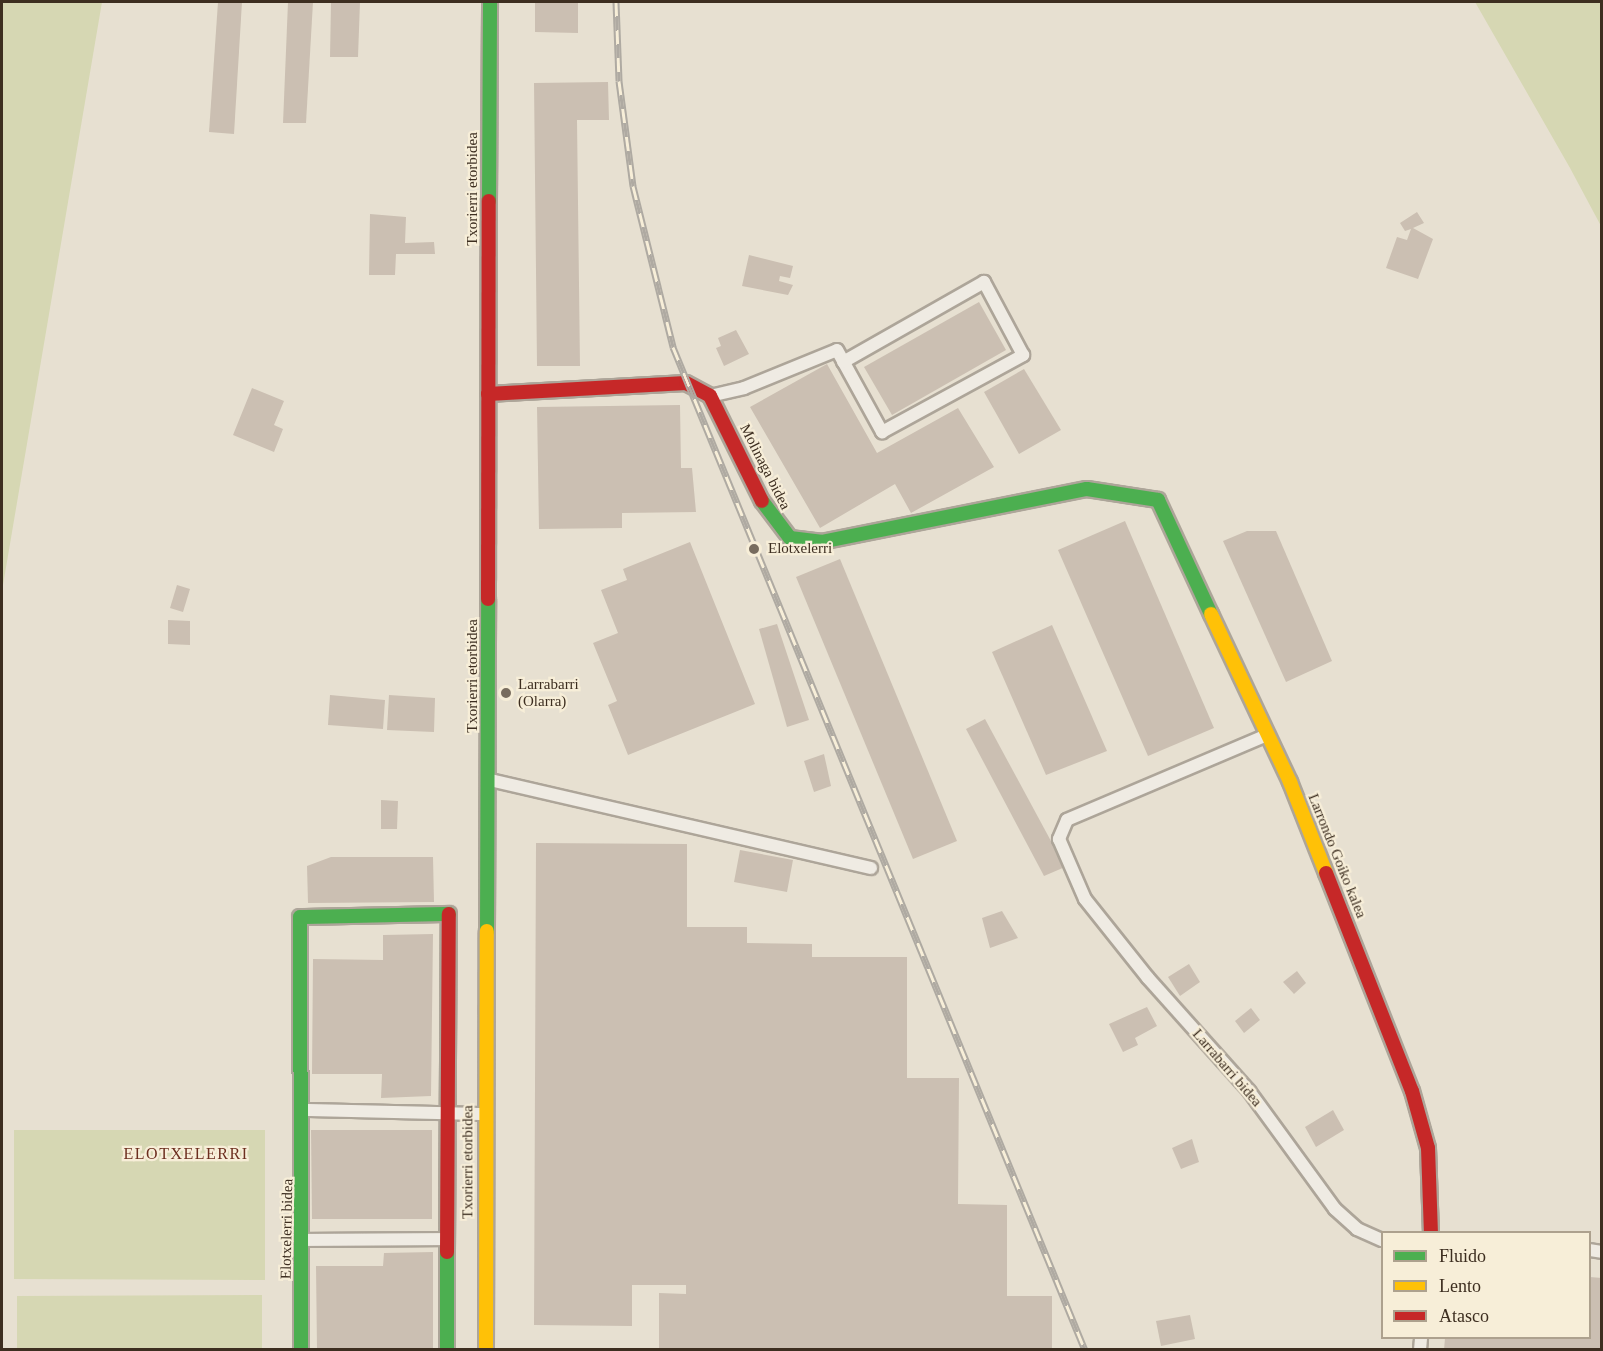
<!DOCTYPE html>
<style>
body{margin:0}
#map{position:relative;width:1603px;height:1351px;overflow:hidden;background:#e7e0d1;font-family:"Times New Roman",serif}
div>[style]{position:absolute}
.green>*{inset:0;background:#d6d7b3}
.building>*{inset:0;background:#cbbfb2}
.roads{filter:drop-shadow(2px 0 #ada599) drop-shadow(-2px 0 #ada599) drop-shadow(0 2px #ada599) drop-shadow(0 -2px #ada599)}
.street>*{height:12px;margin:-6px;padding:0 6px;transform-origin:6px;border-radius:6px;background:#efebe3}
.fast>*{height:14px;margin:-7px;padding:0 7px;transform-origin:7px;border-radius:7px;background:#4caf50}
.slow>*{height:14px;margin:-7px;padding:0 7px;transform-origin:7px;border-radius:7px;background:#ffc107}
.jam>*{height:14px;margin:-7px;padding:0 7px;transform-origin:7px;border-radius:7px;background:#c62828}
.rail>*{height:7px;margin-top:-3.5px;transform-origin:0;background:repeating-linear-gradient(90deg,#f7eed8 0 14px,#afaaa2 0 28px);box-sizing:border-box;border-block:2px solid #afaaa2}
.dots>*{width:16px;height:16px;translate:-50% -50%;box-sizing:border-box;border:3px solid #f7eed8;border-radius:50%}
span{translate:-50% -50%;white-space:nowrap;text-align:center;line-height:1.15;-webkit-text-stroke:4.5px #f7eed8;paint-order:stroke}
.street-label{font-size:15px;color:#3d2e20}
.poi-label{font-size:15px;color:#3d2e20}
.left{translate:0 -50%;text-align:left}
.neighbourhood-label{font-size:16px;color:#6b2e1e;letter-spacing:1.5px}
.frame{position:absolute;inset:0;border:3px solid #3d2e20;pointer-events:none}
.legend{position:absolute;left:1381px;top:1231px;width:210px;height:108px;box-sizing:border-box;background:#f7eed8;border:2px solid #ada18e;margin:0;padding:8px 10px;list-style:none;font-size:18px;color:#3d2e20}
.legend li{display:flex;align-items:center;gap:12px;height:30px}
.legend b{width:30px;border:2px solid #ada18e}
</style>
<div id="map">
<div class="green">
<i style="clip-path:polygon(2px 2px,102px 2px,2px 591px)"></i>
<i style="clip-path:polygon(1475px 2px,1601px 2px,1601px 226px,1570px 168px)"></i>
<i style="clip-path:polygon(14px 1130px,265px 1130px,265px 1280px,14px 1279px)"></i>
<i style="clip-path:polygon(262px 1295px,262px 1349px,17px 1349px,17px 1296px)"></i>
</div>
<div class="building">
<i style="clip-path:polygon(218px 2px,242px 2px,234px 134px,209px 132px)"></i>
<i style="clip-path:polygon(288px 2px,313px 2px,306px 123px,283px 123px)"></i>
<i style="clip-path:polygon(331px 2px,360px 2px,358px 57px,330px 57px)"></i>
<i style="clip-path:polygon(535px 2px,578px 2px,578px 33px,535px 32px)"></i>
<i style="clip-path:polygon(608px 82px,609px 120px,577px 120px,580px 366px,537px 366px,534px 83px)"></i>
<i style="clip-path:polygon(1417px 212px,1424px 223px,1413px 228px,1433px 239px,1418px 279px,1386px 268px,1397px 237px,1407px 240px,1411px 229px,1405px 231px,1400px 223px)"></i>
<i style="clip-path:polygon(370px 214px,406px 217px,405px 243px,434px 242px,435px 254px,396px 254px,395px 275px,369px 275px)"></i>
<i style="clip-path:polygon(749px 255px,793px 266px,790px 278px,780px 276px,779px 281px,793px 285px,788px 295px,742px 286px)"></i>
<i style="clip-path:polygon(979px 302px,1006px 350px,892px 415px,864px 367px)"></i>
<i style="clip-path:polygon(736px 330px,749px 354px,724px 366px,716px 348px,721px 346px,718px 338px)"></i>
<i style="clip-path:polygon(827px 364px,877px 453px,958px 408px,994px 467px,911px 513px,895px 484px,820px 528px,750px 407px)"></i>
<i style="clip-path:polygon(1024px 369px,1061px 430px,1019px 454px,984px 392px)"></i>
<i style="clip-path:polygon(252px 388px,284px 401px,274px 425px,283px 429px,274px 452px,233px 435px)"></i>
<i style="clip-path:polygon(680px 405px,681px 468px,692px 468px,696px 512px,622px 513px,622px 528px,539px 529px,537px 407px)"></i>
<i style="clip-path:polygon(1125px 521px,1214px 728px,1148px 756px,1058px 550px)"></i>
<i style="clip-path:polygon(1247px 531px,1276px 531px,1332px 661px,1286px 682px,1223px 541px)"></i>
<i style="clip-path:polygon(690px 542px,755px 704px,628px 755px,608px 705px,617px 701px,593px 643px,618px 633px,601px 590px,627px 580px,623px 569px)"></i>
<i style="clip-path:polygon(840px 559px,957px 841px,913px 859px,796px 577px)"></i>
<i style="clip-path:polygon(177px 585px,190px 589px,183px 612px,170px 608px)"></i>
<i style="clip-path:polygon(168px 620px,190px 621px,190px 645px,168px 644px)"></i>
<i style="clip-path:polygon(777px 624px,809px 720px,787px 727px,759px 629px)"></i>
<i style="clip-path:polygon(1052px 625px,1107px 751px,1046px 775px,992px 652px)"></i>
<i style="clip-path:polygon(330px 695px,385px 700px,383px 729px,328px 725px)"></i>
<i style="clip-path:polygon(389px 695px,435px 698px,434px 732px,387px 730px)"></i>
<i style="clip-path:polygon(985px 719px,1065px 867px,1044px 876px,966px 729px)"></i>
<i style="clip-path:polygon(824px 754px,831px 786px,814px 792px,804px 761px)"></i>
<i style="clip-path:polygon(381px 800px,398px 801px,397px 829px,381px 829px)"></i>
<i style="clip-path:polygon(536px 843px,687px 844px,687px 927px,747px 927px,747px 943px,812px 944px,812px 957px,907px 957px,907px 1078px,959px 1078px,958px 1204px,1007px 1205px,1007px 1296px,1052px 1296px,1052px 1350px,659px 1350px,659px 1293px,686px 1294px,686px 1285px,632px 1285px,632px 1326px,534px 1325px)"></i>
<i style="clip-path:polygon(740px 850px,793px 860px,787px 892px,734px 882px)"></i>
<i style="clip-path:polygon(331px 857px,433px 857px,434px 902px,308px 903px,307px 866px)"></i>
<i style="clip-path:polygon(1002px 911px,1018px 938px,990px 948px,982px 918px)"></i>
<i style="clip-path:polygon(433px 934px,431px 1096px,381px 1098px,382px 1074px,312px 1074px,313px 959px,383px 960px,383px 935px)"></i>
<i style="clip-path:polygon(1189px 964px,1200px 982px,1180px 996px,1168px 977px)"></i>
<i style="clip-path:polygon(1297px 971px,1306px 983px,1294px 994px,1283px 982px)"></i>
<i style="clip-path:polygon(1147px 1007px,1157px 1026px,1135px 1038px,1138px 1045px,1123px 1052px,1109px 1024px)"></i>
<i style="clip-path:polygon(1251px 1008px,1260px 1020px,1244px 1033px,1235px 1021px)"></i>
<i style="clip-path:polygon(1333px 1110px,1344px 1130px,1316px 1147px,1305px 1127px)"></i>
<i style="clip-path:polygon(311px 1130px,432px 1130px,432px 1219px,312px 1219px)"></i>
<i style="clip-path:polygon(1192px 1139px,1199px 1162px,1181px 1169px,1172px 1148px)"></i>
<i style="clip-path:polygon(433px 1252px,433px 1350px,317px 1350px,316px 1266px,383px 1266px,384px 1253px)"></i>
<i style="clip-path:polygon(1590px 1277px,1602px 1278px,1602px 1350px,1444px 1350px,1445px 1338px,1590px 1338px)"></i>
<i style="clip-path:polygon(1190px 1315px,1195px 1339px,1161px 1346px,1156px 1321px)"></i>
</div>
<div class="roads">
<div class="street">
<i style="left:710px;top:396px;width:35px;rotate:-13deg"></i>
<i style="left:744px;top:388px;width:100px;rotate:-22.2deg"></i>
<i style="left:837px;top:350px;width:94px;rotate:61.2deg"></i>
<i style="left:882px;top:432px;width:161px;rotate:-28.6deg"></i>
<i style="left:1023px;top:355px;width:83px;rotate:-118.1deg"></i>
<i style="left:984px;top:282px;width:162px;rotate:150.4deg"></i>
<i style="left:1267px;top:735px;width:217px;rotate:157deg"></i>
<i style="left:1067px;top:820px;width:21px;rotate:113deg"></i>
<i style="left:1059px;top:839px;width:65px;rotate:66.6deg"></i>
<i style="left:1085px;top:899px;width:101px;rotate:51.4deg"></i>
<i style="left:1148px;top:978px;width:152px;rotate:48.2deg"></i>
<i style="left:1249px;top:1091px;width:146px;rotate:53.9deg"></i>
<i style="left:1335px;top:1209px;width:30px;rotate:42deg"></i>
<i style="left:1357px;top:1229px;width:27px;rotate:24deg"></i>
<i style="left:490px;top:780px;width:391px;rotate:13deg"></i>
<i style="left:304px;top:1110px;width:180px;rotate:1.3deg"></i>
<i style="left:304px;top:1240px;width:144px;rotate:-0.4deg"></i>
<i style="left:1590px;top:1250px;width:12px;rotate:9deg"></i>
<i style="left:1420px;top:1350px;width:12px;rotate:-85deg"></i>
</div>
<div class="fast">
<i style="left:489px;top:201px;width:199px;rotate:-89.7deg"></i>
<i style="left:762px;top:501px;width:46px;rotate:52.9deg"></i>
<i style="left:790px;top:538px;width:31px;rotate:7deg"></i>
<i style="left:821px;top:542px;width:271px;rotate:-11.3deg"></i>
<i style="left:1087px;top:489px;width:72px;rotate:8.8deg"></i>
<i style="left:1158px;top:500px;width:126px;rotate:65.1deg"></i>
<i style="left:487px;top:931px;width:332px;rotate:-89.8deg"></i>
<i style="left:301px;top:1350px;width:433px;rotate:-90.1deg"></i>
<i style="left:300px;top:917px;width:149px;rotate:-1.2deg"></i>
<i style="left:447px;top:1350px;width:98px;rotate:-90deg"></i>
</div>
<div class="slow">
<i style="left:1211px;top:614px;width:186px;rotate:64.8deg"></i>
<i style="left:1290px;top:782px;width:98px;rotate:68.4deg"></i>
<i style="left:486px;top:1350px;width:419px;rotate:-89.9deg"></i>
</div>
<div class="jam">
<i style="left:488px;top:394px;width:198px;rotate:-3.2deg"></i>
<i style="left:686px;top:383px;width:27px;rotate:28deg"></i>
<i style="left:710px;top:396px;width:117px;rotate:63.7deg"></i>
<i style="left:488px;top:599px;width:398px;rotate:-89.9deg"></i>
<i style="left:1326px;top:873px;width:234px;rotate:68.5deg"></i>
<i style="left:1412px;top:1091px;width:59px;rotate:74.3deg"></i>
<i style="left:1428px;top:1148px;width:84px;rotate:88deg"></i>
<i style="left:447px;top:1252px;width:338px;rotate:-89.7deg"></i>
</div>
</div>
<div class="rail">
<i style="left:616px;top:2px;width:79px;rotate:87.8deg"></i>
<i style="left:619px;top:81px;width:106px;rotate:82.4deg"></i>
<i style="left:633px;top:186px;width:166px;rotate:76deg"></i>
<i style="left:673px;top:347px;width:1084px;rotate:67.67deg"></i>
</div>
<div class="dots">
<i style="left:754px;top:549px;background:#786c5e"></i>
<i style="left:506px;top:693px;background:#786c5e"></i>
</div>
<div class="street-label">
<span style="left:473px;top:189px;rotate:-90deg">Txorierri etorbidea</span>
<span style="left:765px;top:467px;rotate:63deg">Molinaga bidea</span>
<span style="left:473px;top:676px;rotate:-90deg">Txorierri etorbidea</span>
<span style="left:1337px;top:856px;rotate:68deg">Larrondo Goiko kalea</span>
<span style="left:1227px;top:1068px;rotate:49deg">Larrabarri bidea</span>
<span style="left:468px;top:1162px;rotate:-90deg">Txorierri etorbidea</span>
<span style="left:287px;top:1229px;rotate:-89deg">Elotxelerri bidea</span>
</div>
<div class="poi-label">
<span class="left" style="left:768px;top:549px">Elotxelerri</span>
<span class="left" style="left:518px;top:693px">Larrabarri<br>(Olarra)</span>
</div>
<div class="neighbourhood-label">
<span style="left:186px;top:1154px">ELOTXELERRI</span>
</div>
<div class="frame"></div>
<ul class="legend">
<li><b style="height:8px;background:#4caf50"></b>Fluido</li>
<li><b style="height:8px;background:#ffc107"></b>Lento</li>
<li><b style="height:8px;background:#c62828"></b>Atasco</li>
</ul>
</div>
